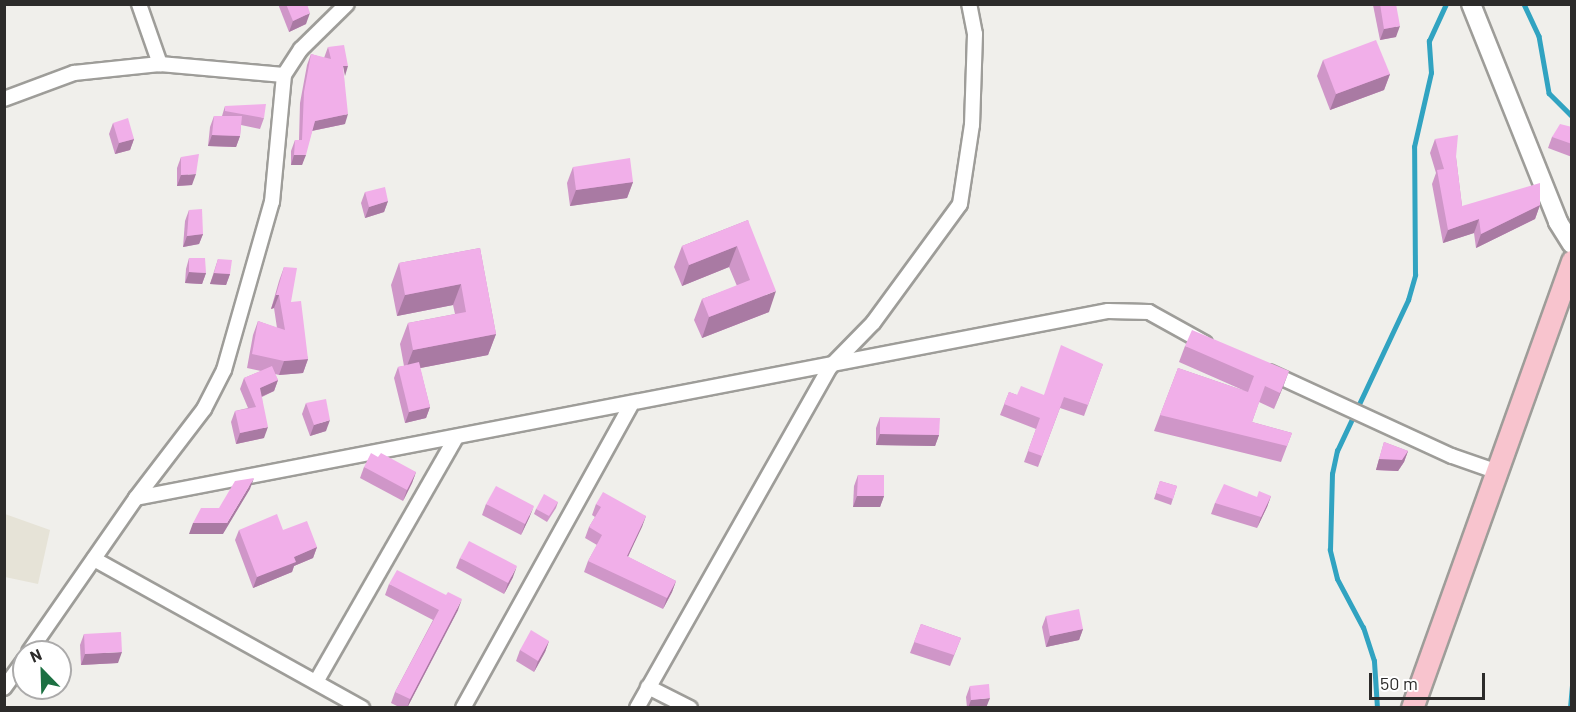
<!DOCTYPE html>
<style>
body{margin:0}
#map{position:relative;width:1576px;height:712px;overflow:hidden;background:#f0efeb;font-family:Barlow,sans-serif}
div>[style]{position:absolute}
.built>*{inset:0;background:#e6e3d7}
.stream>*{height:4.5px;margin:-2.25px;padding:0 2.25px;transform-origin:2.25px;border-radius:2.25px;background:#31a3c1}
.roads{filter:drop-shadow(2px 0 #9e9d99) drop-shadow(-2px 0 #9e9d99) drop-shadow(0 2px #9e9d99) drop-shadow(0 -2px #9e9d99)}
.street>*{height:14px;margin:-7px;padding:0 7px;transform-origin:7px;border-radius:7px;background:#fff}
.secondary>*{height:18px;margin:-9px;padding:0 9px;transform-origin:9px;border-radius:9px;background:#fff}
.primary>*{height:21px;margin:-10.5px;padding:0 10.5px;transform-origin:10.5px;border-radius:10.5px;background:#f8c4ce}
.wall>*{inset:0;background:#cf96c8}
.shaded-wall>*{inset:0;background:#a97aa3}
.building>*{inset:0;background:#f1afe9}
span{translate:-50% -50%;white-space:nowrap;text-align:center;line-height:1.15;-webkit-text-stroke:4.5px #fff;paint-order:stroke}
.frame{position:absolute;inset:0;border:6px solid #2c2b2a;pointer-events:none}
.north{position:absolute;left:12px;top:640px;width:60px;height:60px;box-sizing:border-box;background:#fff;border:2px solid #abaaaa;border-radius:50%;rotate:337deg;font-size:16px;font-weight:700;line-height:24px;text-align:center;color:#2c2b2a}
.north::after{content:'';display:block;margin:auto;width:21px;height:27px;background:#1c7042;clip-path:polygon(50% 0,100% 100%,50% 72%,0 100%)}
.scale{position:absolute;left:1369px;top:673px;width:116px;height:27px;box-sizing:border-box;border:3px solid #2c2b2a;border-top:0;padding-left:8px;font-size:18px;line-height:21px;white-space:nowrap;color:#2c2b2a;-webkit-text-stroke:4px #fff;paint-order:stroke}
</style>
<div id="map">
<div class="built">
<i style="clip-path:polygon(5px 514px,50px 530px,38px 584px,5px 577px)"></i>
</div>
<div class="stream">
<i style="left:1524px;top:4px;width:35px;rotate:65deg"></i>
<i style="left:1539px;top:36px;width:58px;rotate:80deg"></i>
<i style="left:1549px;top:93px;width:33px;rotate:45deg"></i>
<i style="left:1377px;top:708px;width:47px;rotate:-93.7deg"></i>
<i style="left:1374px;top:661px;width:35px;rotate:-108deg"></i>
<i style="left:1363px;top:628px;width:55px;rotate:-118deg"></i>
<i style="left:1337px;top:579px;width:30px;rotate:-104deg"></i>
<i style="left:1330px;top:550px;width:76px;rotate:-88.5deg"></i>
<i style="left:1332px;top:474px;width:24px;rotate:-78deg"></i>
<i style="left:1337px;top:451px;width:167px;rotate:-64.8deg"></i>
<i style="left:1408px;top:300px;width:26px;rotate:-74deg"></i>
<i style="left:1415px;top:275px;width:128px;rotate:-90.4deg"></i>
<i style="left:1414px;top:147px;width:76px;rotate:-77.1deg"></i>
<i style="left:1431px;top:73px;width:32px;rotate:-94deg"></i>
<i style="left:1429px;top:41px;width:41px;rotate:-65.3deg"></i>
<i style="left:1570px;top:708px;width:22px;rotate:-85deg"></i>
</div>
<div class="roads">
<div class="street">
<i style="left:139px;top:4px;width:64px;rotate:70.7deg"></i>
<i style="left:4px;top:99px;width:75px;rotate:-20.4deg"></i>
<i style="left:74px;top:73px;width:86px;rotate:-6deg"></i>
<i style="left:160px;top:64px;width:124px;rotate:5.1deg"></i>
<i style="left:1269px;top:372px;width:201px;rotate:24.7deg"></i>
<i style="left:1452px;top:456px;width:49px;rotate:19.2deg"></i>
<i style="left:136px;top:498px;width:990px;rotate:-10.89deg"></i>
<i style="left:1108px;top:311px;width:41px;rotate:1.4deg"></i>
<i style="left:1149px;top:312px;width:64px;rotate:29deg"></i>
<i style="left:94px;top:559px;width:307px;rotate:29.1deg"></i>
<i style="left:29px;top:652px;width:188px;rotate:-55.2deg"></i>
<i style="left:136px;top:498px;width:112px;rotate:-52.6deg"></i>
<i style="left:204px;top:409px;width:44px;rotate:-62.9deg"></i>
<i style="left:224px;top:370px;width:175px;rotate:-74.1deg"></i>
<i style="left:272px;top:202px;width:128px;rotate:-84.6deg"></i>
<i style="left:284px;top:75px;width:31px;rotate:-57deg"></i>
<i style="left:301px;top:49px;width:64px;rotate:-44.4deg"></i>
<i style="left:316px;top:682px;width:281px;rotate:-60.2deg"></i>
<i style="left:648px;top:687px;width:47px;rotate:26.6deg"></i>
<i style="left:4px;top:688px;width:34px;rotate:-54deg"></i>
<i style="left:463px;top:708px;width:346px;rotate:-61deg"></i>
<i style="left:637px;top:708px;width:392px;rotate:-60.5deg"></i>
<i style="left:830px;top:367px;width:62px;rotate:-45.7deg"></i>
<i style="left:873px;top:323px;width:147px;rotate:-53.8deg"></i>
<i style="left:960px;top:204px;width:80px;rotate:-81.4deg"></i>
<i style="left:972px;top:125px;width:91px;rotate:-88.1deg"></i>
<i style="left:975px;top:34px;width:31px;rotate:-101deg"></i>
</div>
<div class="secondary">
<i style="left:1471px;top:4px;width:235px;rotate:68.2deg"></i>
<i style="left:1558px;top:222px;width:26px;rotate:58deg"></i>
</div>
<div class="primary">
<i style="left:1412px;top:708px;width:475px;rotate:-70.3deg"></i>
</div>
</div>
<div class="wall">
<i style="clip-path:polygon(278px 4px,307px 4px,306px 24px,289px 32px)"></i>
<i style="clip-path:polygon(1396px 4px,1396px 37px,1380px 40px,1373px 5px)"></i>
<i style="clip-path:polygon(328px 47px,344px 76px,345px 124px,312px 131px,302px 165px,291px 165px,291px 151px,295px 140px,299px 140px,300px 103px,307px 65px,311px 54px,324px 58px)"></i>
<i style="clip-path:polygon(1323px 60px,1390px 74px,1384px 90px,1330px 110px,1317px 76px)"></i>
<i style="clip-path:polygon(225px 106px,264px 118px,260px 129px,241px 125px,240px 136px,236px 147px,208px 146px,210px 127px,214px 116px,222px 116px)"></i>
<i style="clip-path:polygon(113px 123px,134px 139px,130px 150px,115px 154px,109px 134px)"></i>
<i style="clip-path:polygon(1572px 127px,1572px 157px,1548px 148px,1552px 137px)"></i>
<i style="clip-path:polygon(1435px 139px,1456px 157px,1462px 206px,1540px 205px,1535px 219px,1476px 248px,1474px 233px,1443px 243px,1432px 184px,1436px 173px,1430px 153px)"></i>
<i style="clip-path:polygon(181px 157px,192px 185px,177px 186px,177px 168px)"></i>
<i style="clip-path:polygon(573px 167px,633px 182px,627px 198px,570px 206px,567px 183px)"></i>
<i style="clip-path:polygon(365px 192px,388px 201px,384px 212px,365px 218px,361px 203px)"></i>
<i style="clip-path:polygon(189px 210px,203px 234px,199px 244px,183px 247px,185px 221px)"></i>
<i style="clip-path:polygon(748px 220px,769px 312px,702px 338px,694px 320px,702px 299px,737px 286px,729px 267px,682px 286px,674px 267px,682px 246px)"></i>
<i style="clip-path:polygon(480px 248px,496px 334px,488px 355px,420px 368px,430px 407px,426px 418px,405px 423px,394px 378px,398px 367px,404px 366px,400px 344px,408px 323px,455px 314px,453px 305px,397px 316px,391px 285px,399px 263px)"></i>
<i style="clip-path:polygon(189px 258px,206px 273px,202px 284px,185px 283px,186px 269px)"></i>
<i style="clip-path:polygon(218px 259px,230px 274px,226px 285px,210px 284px)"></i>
<i style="clip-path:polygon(284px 267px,291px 302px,308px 359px,303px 373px,279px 375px,275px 374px,278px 380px,274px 391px,262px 397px,264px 438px,236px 444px,231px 422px,235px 411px,248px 408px,240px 389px,244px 378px,261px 371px,247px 368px,253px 335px,258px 321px,277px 328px,274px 308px,271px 309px,279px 281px)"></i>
<i style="clip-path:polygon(1185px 346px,1289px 371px,1274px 409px,1259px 402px,1252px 422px,1292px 433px,1281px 462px,1154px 431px,1178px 368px,1245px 391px,1179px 362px)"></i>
<i style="clip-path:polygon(1103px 364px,1084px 416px,1060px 408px,1038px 467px,1024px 462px,1036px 429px,1000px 415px,1009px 392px,1017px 395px,1044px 395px)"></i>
<i style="clip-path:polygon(306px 403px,326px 431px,310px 436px,302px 414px)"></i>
<i style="clip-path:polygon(880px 417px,939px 435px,935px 446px,876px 445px,876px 428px)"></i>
<i style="clip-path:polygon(1384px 442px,1408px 451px,1404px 462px,1398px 471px,1376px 470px)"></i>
<i style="clip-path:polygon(364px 467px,416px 472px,412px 483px,403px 501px,360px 478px)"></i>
<i style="clip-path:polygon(858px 475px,884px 496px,880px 507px,853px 507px,854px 486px)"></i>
<i style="clip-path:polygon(1160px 481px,1177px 486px,1171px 505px,1154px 499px)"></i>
<i style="clip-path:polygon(1271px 496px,1267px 507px,1257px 528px,1211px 514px,1215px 503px,1257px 497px)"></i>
<i style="clip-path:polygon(558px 502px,556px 508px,547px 522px,534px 514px,536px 509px)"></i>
<i style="clip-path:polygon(486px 504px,530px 516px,521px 535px,482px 515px)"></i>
<i style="clip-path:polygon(596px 504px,646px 516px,628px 557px,676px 581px,672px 592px,663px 609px,584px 572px,588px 561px,597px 545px,585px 538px,589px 527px,595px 517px,592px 515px)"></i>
<i style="clip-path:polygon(239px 530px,283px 530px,317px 547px,313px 558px,294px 566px,292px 572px,253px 588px,235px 540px)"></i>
<i style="clip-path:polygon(460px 558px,513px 577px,504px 594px,456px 568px)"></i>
<i style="clip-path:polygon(389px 584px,458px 610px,407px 708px,401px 708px,391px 703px,395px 692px,433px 620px,385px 595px)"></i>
<i style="clip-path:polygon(1046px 616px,1083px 629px,1079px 640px,1046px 647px,1042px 627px)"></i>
<i style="clip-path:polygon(921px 624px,961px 638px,950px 666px,910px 653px)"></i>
<i style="clip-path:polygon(84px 634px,118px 663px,81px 665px,80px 645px)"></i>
<i style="clip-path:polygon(549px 641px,545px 652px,534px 672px,516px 661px,520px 650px)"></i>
<i style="clip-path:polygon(970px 686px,986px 708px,967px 708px,966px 697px)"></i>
</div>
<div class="shaded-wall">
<i style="clip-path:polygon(310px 13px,306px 24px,289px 32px,293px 21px)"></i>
<i style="clip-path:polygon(1400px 26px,1396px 37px,1380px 40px,1384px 29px)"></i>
<i style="clip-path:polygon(343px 66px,348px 66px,345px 76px)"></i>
<i style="clip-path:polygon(1390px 74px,1384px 90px,1330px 110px,1336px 94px)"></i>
<i style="clip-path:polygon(348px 114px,345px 124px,311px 131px,315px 121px)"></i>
<i style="clip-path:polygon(212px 135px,240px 136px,236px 147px,208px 146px)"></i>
<i style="clip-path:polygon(134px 139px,130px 150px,115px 154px,119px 143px)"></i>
<i style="clip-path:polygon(294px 155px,306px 155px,302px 165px,291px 165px)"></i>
<i style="clip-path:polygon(196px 174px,192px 185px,177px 186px,181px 175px)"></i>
<i style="clip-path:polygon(633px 182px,627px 198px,570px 206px,576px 190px)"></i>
<i style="clip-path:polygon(388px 201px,384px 212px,365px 218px,369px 207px)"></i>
<i style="clip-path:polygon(1540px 205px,1535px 219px,1476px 248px,1481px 234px)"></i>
<i style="clip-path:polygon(1479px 219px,1474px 233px,1443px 243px,1448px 230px)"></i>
<i style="clip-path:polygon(203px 234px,199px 244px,183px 247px,187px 236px)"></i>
<i style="clip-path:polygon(737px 246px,729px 267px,682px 286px,689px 265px)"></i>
<i style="clip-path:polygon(189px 272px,206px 273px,202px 284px,185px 283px)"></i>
<i style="clip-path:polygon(214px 273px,230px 274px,226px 285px,210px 284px)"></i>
<i style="clip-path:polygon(461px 284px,453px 305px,397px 316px,405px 295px)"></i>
<i style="clip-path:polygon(776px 291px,769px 312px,702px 338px,709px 317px)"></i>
<i style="clip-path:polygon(276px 295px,279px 295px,274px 308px,271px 309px)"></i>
<i style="clip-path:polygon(496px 334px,488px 355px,405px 371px,413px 350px)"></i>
<i style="clip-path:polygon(308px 359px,303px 373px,279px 375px,284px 361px)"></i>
<i style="clip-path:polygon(1289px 371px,1283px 387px,1274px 409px,1280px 393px)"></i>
<i style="clip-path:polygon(278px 380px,274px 391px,256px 399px,260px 388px)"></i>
<i style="clip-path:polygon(430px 407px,426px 418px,405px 423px,409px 412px)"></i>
<i style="clip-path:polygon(330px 420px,326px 431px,310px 436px,314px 425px)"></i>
<i style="clip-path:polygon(268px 427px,264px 438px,236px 444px,240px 433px)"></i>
<i style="clip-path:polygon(880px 434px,939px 435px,935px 446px,876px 445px)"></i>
<i style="clip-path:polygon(1408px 451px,1404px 462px,1398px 471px,1376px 470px,1379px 459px)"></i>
<i style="clip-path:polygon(416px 472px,412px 483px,403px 501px,407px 490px)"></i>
<i style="clip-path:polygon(254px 478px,250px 489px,223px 534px,189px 534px,193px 523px,227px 523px)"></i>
<i style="clip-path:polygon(857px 496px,884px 496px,880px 507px,853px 507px)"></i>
<i style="clip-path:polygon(1271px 496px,1267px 507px,1257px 528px,1261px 517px)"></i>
<i style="clip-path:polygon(534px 506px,530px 516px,521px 535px,525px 524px)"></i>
<i style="clip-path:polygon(646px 516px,642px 527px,623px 567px,627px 556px)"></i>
<i style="clip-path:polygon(317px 547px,313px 558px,294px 566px,292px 572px,253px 588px,257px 577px,294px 557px)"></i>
<i style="clip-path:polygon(517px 566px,513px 577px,504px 594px,508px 583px)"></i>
<i style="clip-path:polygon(676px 581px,672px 592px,663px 609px,667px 598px)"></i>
<i style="clip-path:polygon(462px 599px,458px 610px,407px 708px,410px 699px)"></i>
<i style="clip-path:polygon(1083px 629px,1079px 640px,1046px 647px,1050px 636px)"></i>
<i style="clip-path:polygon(549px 641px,545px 652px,534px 672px,538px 661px)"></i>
<i style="clip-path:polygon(122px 652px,118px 663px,81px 665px,85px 654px)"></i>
<i style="clip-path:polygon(990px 698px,986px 708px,968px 708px,971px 700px)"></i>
</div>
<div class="building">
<i style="clip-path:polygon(286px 4px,307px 4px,310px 13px,293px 21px)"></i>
<i style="clip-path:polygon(1380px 4px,1396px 4px,1400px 26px,1384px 29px)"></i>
<i style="clip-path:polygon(1376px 40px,1390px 74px,1336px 94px,1323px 60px)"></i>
<i style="clip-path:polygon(344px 45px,348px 66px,343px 66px,348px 114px,315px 121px,306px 155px,294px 155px,295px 140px,302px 140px,304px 92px,311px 54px,331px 59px,328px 47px)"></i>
<i style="clip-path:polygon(266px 104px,264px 118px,225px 111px,225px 106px)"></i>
<i style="clip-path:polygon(214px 116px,242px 116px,240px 136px,212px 135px)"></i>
<i style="clip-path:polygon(128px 118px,134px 139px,119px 143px,113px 123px)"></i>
<i style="clip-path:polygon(1560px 124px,1572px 127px,1572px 144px,1552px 137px)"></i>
<i style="clip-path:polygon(1458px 135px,1456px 157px,1462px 206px,1540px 183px,1540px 205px,1481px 234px,1479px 219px,1448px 230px,1437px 170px,1444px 169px,1435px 139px)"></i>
<i style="clip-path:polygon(199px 154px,196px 174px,181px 175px,181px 157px)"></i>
<i style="clip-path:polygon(630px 158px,633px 182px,576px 190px,573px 167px)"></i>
<i style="clip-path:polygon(385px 187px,388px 201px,369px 207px,365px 192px)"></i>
<i style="clip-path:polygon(202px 209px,203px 234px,187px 236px,189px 210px)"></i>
<i style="clip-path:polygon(748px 220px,776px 291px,709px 317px,702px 299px,750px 280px,737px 246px,689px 265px,682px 246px)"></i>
<i style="clip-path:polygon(480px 248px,496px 334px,413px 350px,408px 323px,466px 312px,461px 284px,405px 295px,399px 263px)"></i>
<i style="clip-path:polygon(189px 258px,205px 258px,206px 273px,189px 272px)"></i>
<i style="clip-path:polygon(218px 259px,232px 260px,230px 274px,214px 273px)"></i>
<i style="clip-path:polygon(284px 267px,297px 268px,291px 302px,301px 301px,308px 359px,284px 361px,252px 354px,258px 321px,285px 330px,279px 295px,276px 295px)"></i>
<i style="clip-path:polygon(1192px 330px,1289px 371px,1280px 393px,1265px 386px,1252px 422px,1292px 433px,1287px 446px,1160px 415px,1178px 368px,1248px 392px,1254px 376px,1185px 346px)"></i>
<i style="clip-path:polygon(1061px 345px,1103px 364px,1088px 405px,1064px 397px,1042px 456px,1028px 451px,1040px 418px,1004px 404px,1009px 392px,1017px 395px,1021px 386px,1044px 395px)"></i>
<i style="clip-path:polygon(419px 362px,430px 407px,409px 412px,398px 367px)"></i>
<i style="clip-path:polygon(272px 366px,278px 380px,260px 388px,268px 427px,240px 433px,235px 411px,256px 407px,244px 378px)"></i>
<i style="clip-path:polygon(326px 399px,330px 420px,314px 425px,306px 403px)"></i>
<i style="clip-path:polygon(880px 417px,940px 418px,939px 435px,880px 434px)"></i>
<i style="clip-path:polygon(1384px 442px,1408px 451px,1402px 460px,1379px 459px)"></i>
<i style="clip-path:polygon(371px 453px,378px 457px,381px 453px,416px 472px,407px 490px,364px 467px)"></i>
<i style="clip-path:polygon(858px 475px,884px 475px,884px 496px,857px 496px)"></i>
<i style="clip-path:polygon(254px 478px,227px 523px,193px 523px,201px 508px,219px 508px,235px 481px)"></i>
<i style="clip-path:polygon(1160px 481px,1177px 486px,1173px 499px,1156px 493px)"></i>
<i style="clip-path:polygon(1224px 484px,1257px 497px,1259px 491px,1271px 496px,1261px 517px,1215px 503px)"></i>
<i style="clip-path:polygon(496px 486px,534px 506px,525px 524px,486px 504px)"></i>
<i style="clip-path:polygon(603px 492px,646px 516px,627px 556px,676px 581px,667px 598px,588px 561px,602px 535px,589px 527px,601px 507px,596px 504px)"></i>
<i style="clip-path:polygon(544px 494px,558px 502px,549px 516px,536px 509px)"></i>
<i style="clip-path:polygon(277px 514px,283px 530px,307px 521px,317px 547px,294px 557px,296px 562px,257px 577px,239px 530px)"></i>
<i style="clip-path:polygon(469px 541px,517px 566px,508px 583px,460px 558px)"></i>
<i style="clip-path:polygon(397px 570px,446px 595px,448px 592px,462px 599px,410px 699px,395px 692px,439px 610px,389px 584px)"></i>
<i style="clip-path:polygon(1079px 609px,1083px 629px,1050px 636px,1046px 616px)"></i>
<i style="clip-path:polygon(921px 624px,961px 638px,954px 655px,914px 642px)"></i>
<i style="clip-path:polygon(531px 630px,549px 641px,538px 661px,520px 650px)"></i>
<i style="clip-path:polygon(121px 632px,122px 652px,85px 654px,84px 634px)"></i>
<i style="clip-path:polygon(989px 684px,990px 698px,971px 700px,970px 686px)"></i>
</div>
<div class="frame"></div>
<div class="north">N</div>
<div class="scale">50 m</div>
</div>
